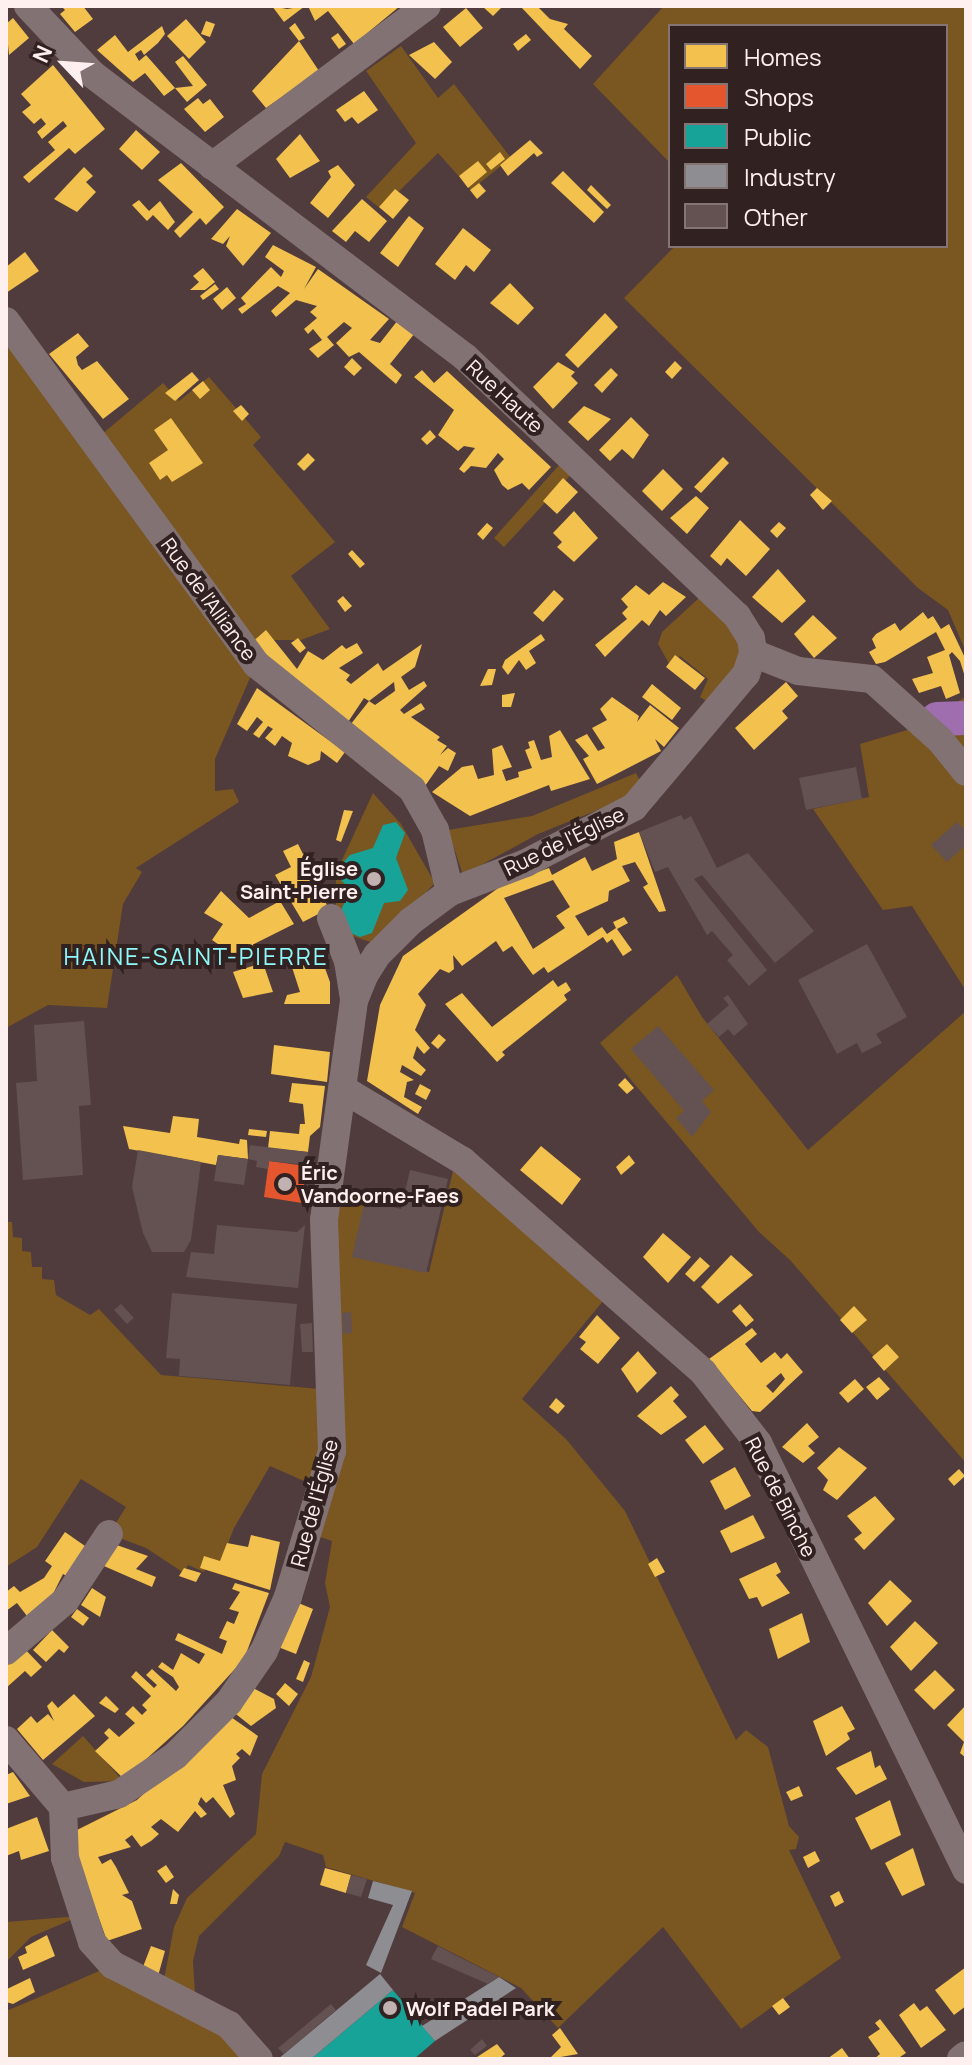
<!DOCTYPE html>
<meta charset="utf-8">
<style>
body{margin:0}
#map{position:relative;width:972px;height:2065px;overflow:hidden;background:#503b3d;font-family:Manrope,sans-serif}
div>[style]{position:absolute}
.green>*{inset:0;background:#7a5620}
.homes>*{inset:0;background:#f2c14e}
.shops>*{inset:0;background:#e4572e}
.public>*{inset:0;background:#17a398}
.industry>*{inset:0;background:#8d8d92}
.river>*{height:34px;margin:-17px;padding:0 17px;transform-origin:17px;border-radius:17px;background:#9e6eaf}
.building>*{inset:0;background:#635251}
.minor>*{height:28px;margin:-14px;padding:0 14px;transform-origin:14px;border-radius:14px;background:#837273}
.dots>*{width:22px;height:22px;translate:-50% -50%;box-sizing:border-box;border:4px solid #322121;border-radius:50%}
span{translate:-50% -50%;white-space:nowrap;text-align:center;line-height:1.15;-webkit-text-stroke:8px #322121;paint-order:stroke}
.street-label{font-size:20px;color:#fff0f0}
.poi-label{font-size:20px;color:#fff0f0;font-weight:700}
.right{translate:-100% -50%;text-align:right}
.left{translate:0 -50%;text-align:left}
.quarter-label{font-size:24px;color:#8df9fa;letter-spacing:2px}
.frame{position:absolute;inset:0;border:8px solid #fff0f0;pointer-events:none}
.legend{position:absolute;left:668px;top:24px;width:280px;height:224px;box-sizing:border-box;background:#322121;border:2px solid #847474;margin:0;padding:10px 14px;list-style:none;font-size:24px;color:#fff0f0}
.legend li{display:flex;align-items:center;gap:16px;height:40px}
.legend b{width:40px;border:2px solid #847474}
.north{position:absolute;left:24px;top:24px;width:80px;height:80px;-webkit-text-stroke:6px #322121;paint-order:stroke;rotate:295deg;font-size:22px;font-weight:700;line-height:32px;text-align:center;color:#fff0f0}
.north::after{content:'';display:block;margin:auto;width:28px;height:36px;background:#fff0f0;clip-path:polygon(50% 0,100% 100%,50% 72%,0 100%)}
</style>
<div id="map">
<div class="green">
<i style="clip-path:polygon(664px 6px,966px 6px,966px 652px,948px 610px,918px 588px,624px 298px,675px 246px,946px 246px,946px 26px,670px 26px,670px 163px,593px 84px)"></i>
<i style="clip-path:polygon(401px 46px,438px 98px,454px 84px,511px 158px,471px 190px,438px 153px,381px 209px,366px 197px,416px 143px,366px 71px)"></i>
<i style="clip-path:polygon(6px 321px,95px 440px,163px 383px,179px 401px,209px 377px,261px 437px,253px 445px,335px 542px,291px 576px,330px 629px,301px 640px,250px 640px,256px 664px,215px 759px,215px 791px,233px 789px,239px 802px,136px 868px,142px 872px,123px 904px,107px 1008px,48px 1005px,6px 1028px)"></i>
<i style="clip-path:polygon(568px 455px,579px 466px,504px 547px,494px 538px)"></i>
<i style="clip-path:polygon(700px 597px,737px 625px,740px 658px,710px 703px,700px 697px,708px 679px,680px 656px,671px 667px,658px 644px,662px 632px)"></i>
<i style="clip-path:polygon(966px 696px,966px 991px,912px 906px,883px 910px,813px 809px,869px 797px,860px 744px,924px 725px)"></i>
<i style="clip-path:polygon(636px 773px,645px 791px,538px 834px,463px 875px,448px 830px,532px 816px)"></i>
<i style="clip-path:polygon(373px 793px,401px 824px,435px 883px,376px 944px,341px 932px,336px 915px,336px 873px)"></i>
<i style="clip-path:polygon(677px 975px,702px 1017px,808px 1150px,966px 1011px,966px 1463px,790px 1260px,759px 1232px,600px 1043px)"></i>
<i style="clip-path:polygon(453px 1171px,613px 1289px,522px 1399px,566px 1439px,625px 1511px,736px 1740px,746px 1730px,768px 1747px,789px 1826px,799px 1837px,796px 1849px,789px 1850px,841px 1958px,741px 2029px,663px 1927px,558px 2028px,521px 1988px,402px 1927px,415px 1893px,326px 1867px,323px 1855px,285px 1842px,279px 1856px,199px 1936px,193px 1961px,195px 1994px,259px 2059px,6px 2059px,6px 2011px,37px 1998px,113px 1965px,162px 1990px,174px 1927px,187px 1898px,256px 1834px,262px 1774px,311px 1677px,330px 1607px,325px 1583px,332px 1541px,309px 1533px,322px 1489px,270px 1466px,234px 1528px,220px 1564px,208px 1560px,204px 1572px,188px 1565px,184px 1573px,146px 1548px,109px 1534px,126px 1507px,81px 1479px,37px 1547px,6px 1567px,6px 1222px,12px 1222px,13px 1237px,22px 1238px,22px 1251px,31px 1252px,32px 1267px,42px 1267px,42px 1279px,54px 1280px,56px 1295px,90px 1315px,99px 1309px,161px 1375px,332px 1390px,327px 1190px,370px 1199px,357px 1255px,429px 1272px)"></i>
<i style="clip-path:polygon(83px 1736px,123px 1781px,84px 1782px,52px 1764px)"></i>
<i style="clip-path:polygon(80px 1916px,31px 1937px,6px 1962px,6px 1922px)"></i>
</div>
<div class="homes">
<i style="clip-path:polygon(61px 6px,83px 6px,93px 19px,75px 32px,60px 14px,65px 10px)"></i>
<i style="clip-path:polygon(272px 6px,287px 9px,305px 6px,284px 22px)"></i>
<i style="clip-path:polygon(308px 6px,400px 6px,354px 44px,328px 11px,315px 21px)"></i>
<i style="clip-path:polygon(482px 6px,503px 6px,493px 16px)"></i>
<i style="clip-path:polygon(537px 6px,550px 19px,568px 24px,564px 29px,592px 56px,580px 69px,522px 8px)"></i>
<i style="clip-path:polygon(466px 8px,483px 28px,460px 47px,443px 27px)"></i>
<i style="clip-path:polygon(13px 18px,29px 38px,9px 55px,6px 24px)"></i>
<i style="clip-path:polygon(186px 19px,206px 42px,189px 59px,167px 36px)"></i>
<i style="clip-path:polygon(206px 21px,215px 24px,210px 37px,201px 34px)"></i>
<i style="clip-path:polygon(295px 23px,305px 38px,299px 41px,319px 71px,266px 108px,252px 91px,299px 41px,289px 28px)"></i>
<i style="clip-path:polygon(162px 26px,165px 34px,158px 43px,144px 55px,141px 50px,135px 54px,139px 61px,146px 55px,175px 88px,164px 96px,145px 73px,133px 82px,97px 50px,115px 35px,128px 52px)"></i>
<i style="clip-path:polygon(338px 33px,346px 44px,339px 49px,331px 38px)"></i>
<i style="clip-path:polygon(526px 34px,531px 40px,518px 51px,513px 44px)"></i>
<i style="clip-path:polygon(434px 42px,452px 62px,435px 79px,409px 55px)"></i>
<i style="clip-path:polygon(183px 56px,207px 85px,187px 102px,175px 88px,193px 86px,175px 62px)"></i>
<i style="clip-path:polygon(53px 65px,105px 129px,75px 154px,69px 148px,29px 183px,23px 177px,55px 150px,48px 142px,67px 126px,63px 121px,42px 139px,37px 132px,46px 124px,41px 118px,34px 124px,22px 112px,31px 105px,21px 94px)"></i>
<i style="clip-path:polygon(364px 91px,378px 110px,358px 124px,352px 117px,345px 122px,336px 110px)"></i>
<i style="clip-path:polygon(198px 98px,203px 104px,210px 99px,224px 117px,205px 132px,184px 109px)"></i>
<i style="clip-path:polygon(136px 130px,160px 152px,142px 170px,119px 149px)"></i>
<i style="clip-path:polygon(300px 134px,320px 161px,290px 178px,276px 159px)"></i>
<i style="clip-path:polygon(530px 140px,543px 153px,537px 157px,534px 153px,508px 176px,500px 165px)"></i>
<i style="clip-path:polygon(500px 152px,505px 159px,491px 170px,486px 164px)"></i>
<i style="clip-path:polygon(478px 161px,487px 172px,468px 188px,459px 176px)"></i>
<i style="clip-path:polygon(181px 163px,224px 207px,206px 225px,200px 218px,180px 238px,174px 231px,193px 212px,158px 180px)"></i>
<i style="clip-path:polygon(338px 165px,355px 185px,328px 218px,310px 203px,331px 177px,328px 171px)"></i>
<i style="clip-path:polygon(84px 167px,93px 176px,86px 182px,96px 192px,77px 212px,54px 199px)"></i>
<i style="clip-path:polygon(563px 171px,604px 212px,594px 223px,551px 183px)"></i>
<i style="clip-path:polygon(479px 183px,486px 191px,477px 199px,470px 190px)"></i>
<i style="clip-path:polygon(591px 185px,611px 205px,607px 209px,587px 190px)"></i>
<i style="clip-path:polygon(395px 189px,409px 200px,393px 219px,379px 207px)"></i>
<i style="clip-path:polygon(362px 199px,387px 221px,369px 242px,355px 231px,346px 242px,332px 231px)"></i>
<i style="clip-path:polygon(139px 200px,149px 211px,160px 201px,175px 222px,168px 230px,153px 215px,147px 221px,132px 205px)"></i>
<i style="clip-path:polygon(237px 209px,271px 233px,243px 266px,226px 246px,230px 236px,223px 244px,211px 239px)"></i>
<i style="clip-path:polygon(409px 216px,424px 228px,398px 267px,380px 253px)"></i>
<i style="clip-path:polygon(463px 228px,491px 250px,474px 272px,466px 265px,455px 280px,435px 264px)"></i>
<i style="clip-path:polygon(273px 245px,316px 267px,304px 289px,318px 269px,389px 319px,370px 340px,380px 343px,398px 320px,415px 333px,390px 364px,402px 375px,396px 384px,359px 352px,349px 357px,336px 343px,352px 328px,344px 322px,327px 337px,334px 345px,318px 358px,309px 349px,322px 340px,313px 329px,308px 334px,304px 329px,317px 318px,310px 312px,317px 306px,296px 300px,276px 317px,271px 311px,290px 293px,278px 286px,242px 314px,238px 309px,246px 304px,241px 298px,271px 267px,281px 277px,284px 271px,265px 257px)"></i>
<i style="clip-path:polygon(25px 252px,39px 271px,6px 293px,6px 267px)"></i>
<i style="clip-path:polygon(203px 268px,215px 282px,205px 290px,190px 290px,199px 282px,193px 276px)"></i>
<i style="clip-path:polygon(510px 283px,534px 308px,518px 325px,490px 303px)"></i>
<i style="clip-path:polygon(215px 284px,219px 289px,203px 300px,200px 296px)"></i>
<i style="clip-path:polygon(227px 287px,236px 298px,222px 310px,213px 299px)"></i>
<i style="clip-path:polygon(605px 313px,618px 327px,578px 368px,565px 355px)"></i>
<i style="clip-path:polygon(78px 333px,89px 346px,76px 357px,78px 365px,82px 370px,97px 361px,129px 399px,103px 419px,49px 354px)"></i>
<i style="clip-path:polygon(352px 358px,362px 368px,354px 376px,344px 367px)"></i>
<i style="clip-path:polygon(675px 361px,682px 368px,672px 379px,665px 372px)"></i>
<i style="clip-path:polygon(558px 362px,575px 372px,571px 376px,578px 383px,553px 409px,533px 387px)"></i>
<i style="clip-path:polygon(611px 368px,618px 375px,602px 393px,594px 385px)"></i>
<i style="clip-path:polygon(422px 370px,434px 383px,447px 371px,551px 467px,529px 490px,522px 483px,508px 490px,502px 485px,494px 470px,504px 459px,498px 453px,486px 468px,471px 466px,464px 473px,459px 469px,475px 448px,464px 446px,458px 451px,438px 435px,454px 410px,414px 377px)"></i>
<i style="clip-path:polygon(192px 372px,199px 380px,175px 401px,165px 393px)"></i>
<i style="clip-path:polygon(203px 381px,210px 390px,200px 399px,192px 390px)"></i>
<i style="clip-path:polygon(241px 405px,249px 414px,242px 421px,233px 411px)"></i>
<i style="clip-path:polygon(584px 406px,611px 419px,588px 441px,568px 422px)"></i>
<i style="clip-path:polygon(631px 417px,649px 435px,633px 459px,622px 449px,610px 461px,599px 450px)"></i>
<i style="clip-path:polygon(171px 418px,203px 463px,172px 482px,167px 475px,160px 480px,149px 463px,168px 450px,154px 430px)"></i>
<i style="clip-path:polygon(430px 430px,436px 437px,427px 445px,421px 439px)"></i>
<i style="clip-path:polygon(308px 453px,315px 460px,304px 471px,297px 464px)"></i>
<i style="clip-path:polygon(723px 457px,729px 463px,701px 493px,694px 487px)"></i>
<i style="clip-path:polygon(663px 469px,683px 489px,662px 511px,642px 491px)"></i>
<i style="clip-path:polygon(563px 478px,578px 492px,557px 514px,543px 501px)"></i>
<i style="clip-path:polygon(817px 488px,832px 501px,823px 510px,810px 495px)"></i>
<i style="clip-path:polygon(696px 496px,709px 508px,687px 534px,670px 518px)"></i>
<i style="clip-path:polygon(574px 511px,598px 538px,574px 562px,557px 547px,562px 542px,553px 533px)"></i>
<i style="clip-path:polygon(740px 520px,770px 549px,746px 576px,727px 558px,721px 566px,710px 556px)"></i>
<i style="clip-path:polygon(779px 522px,786px 528px,777px 538px,770px 531px)"></i>
<i style="clip-path:polygon(487px 523px,493px 528px,483px 540px,477px 534px)"></i>
<i style="clip-path:polygon(352px 550px,365px 564px,360px 568px,348px 554px)"></i>
<i style="clip-path:polygon(778px 569px,806px 601px,782px 623px,752px 597px)"></i>
<i style="clip-path:polygon(663px 582px,686px 597px,666px 616px,660px 610px,649px 626px,642px 620px,605px 657px,595px 645px,627px 619px,622px 613px,628px 607px,621px 599px,636px 585px,649px 595px)"></i>
<i style="clip-path:polygon(554px 590px,564px 599px,543px 622px,533px 613px)"></i>
<i style="clip-path:polygon(343px 596px,352px 606px,345px 612px,337px 601px)"></i>
<i style="clip-path:polygon(923px 612px,928px 619px,933px 616px,941px 629px,949px 624px,966px 660px,966px 680px,960px 661px,952px 652px,949px 655px,960px 693px,946px 699px,941px 686px,919px 693px,912px 679px,933px 673px,927px 657px,945px 650px,936px 632px,885px 662px,876px 664px,869px 652px,876px 648px,872px 639px,876px 634px,895px 623px,900px 631px)"></i>
<i style="clip-path:polygon(813px 615px,837px 638px,814px 658px,794px 634px)"></i>
<i style="clip-path:polygon(266px 630px,297px 669px,308px 651px,323px 660px,342px 645px,346px 649px,357px 643px,363px 653px,339px 668px,350px 675px,346px 680px,351px 684px,378px 663px,383px 671px,422px 644px,415px 667px,401px 677px,409px 690px,424px 681px,427px 686px,400px 710px,404px 714px,421px 703px,425px 709px,411px 717px,440px 737px,437px 740px,447px 746px,440px 755px,448px 748px,456px 753px,448px 771px,439px 766px,425px 786px,347px 729px,369px 701px,375px 705px,395px 691px,394px 682px,369px 701px,364px 698px,344px 728px,249px 645px)"></i>
<i style="clip-path:polygon(541px 634px,545px 640px,529px 651px,536px 663px,526px 670px,519px 660px,508px 675px,502px 667px,505px 660px)"></i>
<i style="clip-path:polygon(298px 638px,306px 648px,300px 653px,291px 643px)"></i>
<i style="clip-path:polygon(675px 655px,705px 678px,695px 690px,666px 667px)"></i>
<i style="clip-path:polygon(496px 669px,492px 685px,480px 686px,488px 669px)"></i>
<i style="clip-path:polygon(786px 682px,798px 696px,782px 711px,788px 718px,754px 750px,735px 728px)"></i>
<i style="clip-path:polygon(652px 684px,681px 708px,672px 720px,642px 697px)"></i>
<i style="clip-path:polygon(257px 688px,345px 752px,337px 763px,321px 751px,320px 760px,308px 765px,288px 756px,292px 743px,282px 736px,275px 746px,265px 738px,273px 729px,268px 726px,259px 738px,253px 734px,263px 722px,257px 717px,247px 731px,237px 724px)"></i>
<i style="clip-path:polygon(515px 693px,511px 707px,502px 707px,502px 695px)"></i>
<i style="clip-path:polygon(612px 697px,639px 716px,637px 722px,650px 705px,679px 728px,664px 747px,655px 739px,661px 751px,597px 784px,583px 759px,589px 756px,575px 740px,587px 734px,598px 751px,605px 748px,592px 728px,607px 720px,600px 709px)"></i>
<i style="clip-path:polygon(560px 730px,590px 779px,551px 791px,549px 785px,470px 816px,432px 792px,462px 767px,473px 765px,478px 779px,494px 775px,492px 749px,502px 745px,512px 767px,502px 770px,506px 781px,519px 777px,518px 772px,532px 768px,525px 750px,530px 748px,528px 742px,534px 740px,541px 760px,552px 757px,549px 736px)"></i>
<i style="clip-path:polygon(344px 810px,353px 811px,341px 842px,336px 840px)"></i>
<i style="clip-path:polygon(evenodd,639px 832px,666px 911px,659px 912px,643px 887px,648px 884px,635px 862px,622px 866px,630px 881px,609px 891px,608px 901px,575px 916px,588px 936px,602px 927px,607px 934px,616px 928px,613px 922px,624px 917px,628px 923px,617px 929px,632px 950px,623px 956px,612px 939px,607px 943px,603px 937px,548px 973px,544px 967px,533px 975px,512px 946px,503px 952px,496px 941px,462px 966px,453px 955px,454px 969px,449px 973px,440px 969px,418px 994px,426px 1005px,415px 1030px,430px 1048px,424px 1054px,417px 1046px,413px 1058px,426px 1070px,421px 1076px,402px 1065px,400px 1072px,414px 1080px,407px 1082px,404px 1097px,422px 1107px,418px 1114px,367px 1081px,380px 1005px,403px 956px,504px 884px,549px 868px,552px 875px,585px 857px,592px 871px,617px 859px,614px 842px,639px 832px,553px 880px,570px 907px,556px 916px,565px 928px,533px 949px,504px 898px,553px 880px)"></i>
<i style="clip-path:polygon(298px 844px,303px 854px,308px 852px,328px 909px,303px 922px,275px 875px,291px 867px,283px 851px)"></i>
<i style="clip-path:polygon(221px 891px,249px 918px,280px 901px,294px 924px,254px 944px,255px 950px,240px 959px,212px 940px,223px 924px,204px 913px)"></i>
<i style="clip-path:polygon(317px 946px,330px 982px,330px 1004px,284px 1004px,287px 995px,300px 992px,288px 955px)"></i>
<i style="clip-path:polygon(263px 963px,273px 992px,243px 998px,233px 972px)"></i>
<i style="clip-path:polygon(553px 980px,558px 987px,566px 982px,571px 990px,564px 995px,567px 1000px,502px 1052px,505px 1055px,497px 1062px,445px 1004px,462px 993px,492px 1027px)"></i>
<i style="clip-path:polygon(439px 1034px,446px 1040px,438px 1049px,431px 1043px)"></i>
<i style="clip-path:polygon(274px 1045px,330px 1052px,327px 1082px,271px 1074px)"></i>
<i style="clip-path:polygon(625px 1078px,634px 1088px,627px 1094px,618px 1085px)"></i>
<i style="clip-path:polygon(292px 1083px,325px 1086px,320px 1127px,310px 1136px,308px 1152px,268px 1148px,270px 1131px,299px 1134px,300px 1124px,305px 1124px,303px 1104px,289px 1102px)"></i>
<i style="clip-path:polygon(420px 1084px,431px 1090px,426px 1100px,415px 1094px)"></i>
<i style="clip-path:polygon(173px 1116px,199px 1119px,197px 1137px,239px 1144px,240px 1139px,247px 1140px,248px 1159px,218px 1155px,216px 1165px,129px 1149px,123px 1126px,170px 1133px)"></i>
<i style="clip-path:polygon(249px 1129px,267px 1131px,266px 1137px,248px 1135px)"></i>
<i style="clip-path:polygon(541px 1146px,581px 1179px,562px 1205px,520px 1170px)"></i>
<i style="clip-path:polygon(629px 1155px,635px 1163px,621px 1175px,616px 1167px)"></i>
<i style="clip-path:polygon(663px 1233px,691px 1257px,668px 1283px,643px 1257px)"></i>
<i style="clip-path:polygon(731px 1255px,753px 1275px,718px 1304px,701px 1287px)"></i>
<i style="clip-path:polygon(700px 1257px,710px 1266px,694px 1282px,685px 1274px)"></i>
<i style="clip-path:polygon(740px 1304px,754px 1320px,746px 1327px,732px 1311px)"></i>
<i style="clip-path:polygon(854px 1306px,867px 1320px,852px 1333px,840px 1320px)"></i>
<i style="clip-path:polygon(597px 1315px,620px 1338px,598px 1364px,580px 1349px,586px 1342px,579px 1337px)"></i>
<i style="clip-path:polygon(evenodd,752px 1328px,757px 1334px,745px 1344px,761px 1363px,775px 1352px,781px 1359px,787px 1353px,803px 1372px,760px 1412px,752px 1411px,709px 1359px,752px 1328px,781px 1373px,785px 1379px,773px 1393px,766px 1386px,781px 1373px)"></i>
<i style="clip-path:polygon(887px 1344px,899px 1357px,884px 1371px,872px 1357px)"></i>
<i style="clip-path:polygon(638px 1351px,657px 1373px,637px 1393px,621px 1369px)"></i>
<i style="clip-path:polygon(879px 1377px,890px 1389px,877px 1400px,866px 1387px)"></i>
<i style="clip-path:polygon(855px 1379px,864px 1389px,848px 1403px,839px 1393px)"></i>
<i style="clip-path:polygon(671px 1386px,679px 1395px,673px 1401px,687px 1417px,661px 1435px,637px 1416px)"></i>
<i style="clip-path:polygon(556px 1398px,565px 1406px,558px 1414px,549px 1407px)"></i>
<i style="clip-path:polygon(807px 1423px,819px 1437px,808px 1446px,815px 1453px,803px 1463px,782px 1447px)"></i>
<i style="clip-path:polygon(705px 1425px,724px 1449px,703px 1464px,685px 1440px)"></i>
<i style="clip-path:polygon(839px 1447px,867px 1468px,837px 1500px,823px 1490px,828px 1480px,817px 1468px)"></i>
<i style="clip-path:polygon(735px 1467px,751px 1496px,725px 1510px,710px 1481px)"></i>
<i style="clip-path:polygon(959px 1469px,965px 1476px,954px 1486px,948px 1479px)"></i>
<i style="clip-path:polygon(875px 1496px,895px 1519px,864px 1550px,854px 1539px,862px 1533px,847px 1516px)"></i>
<i style="clip-path:polygon(753px 1515px,765px 1538px,731px 1553px,720px 1531px)"></i>
<i style="clip-path:polygon(65px 1532px,85px 1546px,68px 1577px,63px 1574px,52px 1596px,27px 1616px,17px 1603px,6px 1611px,6px 1592px,14px 1586px,20px 1592px,44px 1578px,52px 1566px,45px 1561px)"></i>
<i style="clip-path:polygon(251px 1535px,280px 1542px,270px 1590px,200px 1568px,204px 1556px,220px 1561px,227px 1543px,248px 1547px)"></i>
<i style="clip-path:polygon(111px 1543px,148px 1556px,136px 1569px,156px 1577px,152px 1587px,97px 1563px)"></i>
<i style="clip-path:polygon(657px 1558px,665px 1572px,655px 1577px,648px 1564px)"></i>
<i style="clip-path:polygon(776px 1562px,781px 1572px,776px 1575px,790px 1593px,762px 1607px,757px 1597px,749px 1599px,739px 1579px)"></i>
<i style="clip-path:polygon(184px 1568px,201px 1573px,196px 1582px,179px 1576px)"></i>
<i style="clip-path:polygon(890px 1580px,912px 1601px,887px 1626px,868px 1603px)"></i>
<i style="clip-path:polygon(235px 1583px,269px 1593px,244px 1659px,183px 1726px,124px 1779px,95px 1751px,109px 1738px,104px 1733px,109px 1728px,119px 1737px,135px 1723px,125px 1714px,133px 1706px,142px 1715px,147px 1710px,142px 1705px,151px 1696px,131px 1677px,136px 1671px,154px 1688px,157px 1685px,146px 1675px,152px 1669px,176px 1691px,179px 1687px,173px 1677px,158px 1667px,162px 1662px,173px 1670px,181px 1653px,199px 1664px,205px 1654px,175px 1640px,178px 1633px,222px 1654px,227px 1641px,219px 1638px,227px 1621px,234px 1624px,239px 1612px,229px 1609px,240px 1592px,232px 1589px)"></i>
<i style="clip-path:polygon(92px 1588px,106px 1597px,100px 1617px,81px 1605px)"></i>
<i style="clip-path:polygon(291px 1600px,313px 1609px,296px 1654px,273px 1645px)"></i>
<i style="clip-path:polygon(77px 1609px,89px 1618px,83px 1626px,71px 1617px)"></i>
<i style="clip-path:polygon(802px 1613px,810px 1642px,778px 1659px,769px 1629px)"></i>
<i style="clip-path:polygon(915px 1621px,938px 1643px,911px 1671px,890px 1647px)"></i>
<i style="clip-path:polygon(52px 1630px,69px 1647px,64px 1653px,59px 1649px,46px 1662px,33px 1650px)"></i>
<i style="clip-path:polygon(22px 1646px,42px 1667px,31px 1677px,25px 1671px,6px 1688px,6px 1660px)"></i>
<i style="clip-path:polygon(304px 1660px,310px 1663px,303px 1682px,296px 1679px)"></i>
<i style="clip-path:polygon(935px 1670px,955px 1690px,934px 1710px,914px 1690px)"></i>
<i style="clip-path:polygon(285px 1683px,298px 1694px,289px 1706px,276px 1694px)"></i>
<i style="clip-path:polygon(251px 1687px,274px 1699px,276px 1708px,251px 1726px,232px 1711px)"></i>
<i style="clip-path:polygon(74px 1694px,95px 1716px,43px 1760px,17px 1729px,31px 1716px,37px 1723px,48px 1714px,54px 1721px,47px 1706px,52px 1701px,58px 1708px)"></i>
<i style="clip-path:polygon(106px 1696px,119px 1709px,115px 1713px,99px 1703px)"></i>
<i style="clip-path:polygon(966px 1705px,966px 1758px,960px 1753px,964px 1742px,947px 1725px)"></i>
<i style="clip-path:polygon(842px 1706px,855px 1729px,847px 1733px,850px 1739px,826px 1756px,813px 1721px)"></i>
<i style="clip-path:polygon(228px 1715px,258px 1736px,250px 1756px,242px 1749px,236px 1754px,240px 1758px,232px 1766px,236px 1780px,223px 1785px,235px 1814px,230px 1818px,213px 1797px,206px 1803px,201px 1797px,198px 1804px,207px 1814px,201px 1818px,195px 1811px,178px 1832px,161px 1819px,151px 1827px,159px 1834px,151px 1841px,141px 1847px,132px 1835px,125px 1840px,131px 1847px,98px 1857px,102px 1864px,111px 1859px,116px 1867px,129px 1893px,122px 1895px,132px 1901px,142px 1929px,107px 1941px,69px 1834px,137px 1800px)"></i>
<i style="clip-path:polygon(871px 1751px,875px 1768px,880px 1765px,887px 1779px,856px 1795px,836px 1768px)"></i>
<i style="clip-path:polygon(13px 1772px,30px 1796px,6px 1804px,6px 1775px)"></i>
<i style="clip-path:polygon(799px 1786px,803px 1796px,791px 1801px,786px 1792px)"></i>
<i style="clip-path:polygon(890px 1800px,901px 1835px,871px 1850px,855px 1818px)"></i>
<i style="clip-path:polygon(37px 1817px,49px 1851px,21px 1860px,19px 1851px,6px 1856px,6px 1829px)"></i>
<i style="clip-path:polygon(913px 1848px,925px 1885px,902px 1896px,885px 1863px)"></i>
<i style="clip-path:polygon(815px 1851px,820px 1861px,808px 1868px,803px 1857px)"></i>
<i style="clip-path:polygon(166px 1865px,174px 1877px,166px 1883px,157px 1871px)"></i>
<i style="clip-path:polygon(325px 1868px,351px 1875px,346px 1893px,320px 1885px)"></i>
<i style="clip-path:polygon(173px 1889px,179px 1895px,177px 1904px,170px 1904px)"></i>
<i style="clip-path:polygon(839px 1891px,844px 1902px,835px 1907px,830px 1896px)"></i>
<i style="clip-path:polygon(47px 1935px,55px 1956px,23px 1970px,18px 1957px,27px 1953px,25px 1947px)"></i>
<i style="clip-path:polygon(151px 1946px,165px 1951px,158px 1976px,141px 1972px)"></i>
<i style="clip-path:polygon(966px 1967px,966px 2006px,954px 2015px,935px 1990px)"></i>
<i style="clip-path:polygon(30px 1978px,35px 1992px,13px 2004px,6px 2002px,7px 1989px)"></i>
<i style="clip-path:polygon(783px 1998px,790px 2007px,779px 2015px,772px 2006px)"></i>
<i style="clip-path:polygon(914px 2003px,920px 2011px,927px 2006px,946px 2030px,921px 2048px,899px 2015px)"></i>
<i style="clip-path:polygon(880px 2019px,906px 2053px,897px 2059px,874px 2059px,880px 2054px,868px 2037px,880px 2029px,875px 2023px)"></i>
<i style="clip-path:polygon(560px 2028px,578px 2054px,549px 2059px,561px 2047px,552px 2035px)"></i>
<i style="clip-path:polygon(497px 2044px,505px 2054px,499px 2059px,474px 2059px)"></i>
<i style="clip-path:polygon(842px 2048px,850px 2059px,827px 2059px)"></i>
</div>
<div class="shops">
<i style="clip-path:polygon(269px 1161px,306px 1166px,302px 1203px,264px 1197px)"></i>
</div>
<div class="public">
<i style="clip-path:polygon(396px 822px,405px 833px,396px 858px,408px 890px,400px 901px,384px 903px,372px 933px,360px 937px,344px 930px,340px 913px,350px 889px,341px 880px,340px 866px,350px 855px,373px 848px,383px 825px)"></i>
<i style="clip-path:polygon(393px 1990px,435px 2041px,414px 2059px,311px 2059px)"></i>
</div>
<div class="industry">
<i style="clip-path:polygon(373px 1881px,412px 1891px,381px 1973px,366px 1965px,393px 1905px,368px 1898px)"></i>
<i style="clip-path:polygon(380px 1974px,393px 1990px,311px 2059px,278px 2059px)"></i>
<i style="clip-path:polygon(499px 1977px,516px 1988px,435px 2041px,422px 2026px)"></i>
</div>
<div class="river">
<i style="left:937px;top:719px;width:29px;rotate:-2deg"></i>
</div>
<div class="building">
<i style="clip-path:polygon(856px 767px,862px 799px,806px 810px,799px 778px)"></i>
<i style="clip-path:polygon(681px 815px,684px 820px,691px 816px,717px 868px,748px 853px,814px 931px,775px 963px,702px 875px,694px 879px,767px 970px,749px 986px,727px 960px,733px 955px,712px 931px,707px 935px,668px 867px,655px 872px,639px 832px)"></i>
<i style="clip-path:polygon(957px 822px,966px 831px,966px 845px,947px 862px,931px 845px)"></i>
<i style="clip-path:polygon(867px 944px,907px 1017px,876px 1034px,882px 1043px,862px 1053px,857px 1043px,837px 1054px,798px 980px)"></i>
<i style="clip-path:polygon(728px 995px,748px 1024px,734px 1036px,728px 1029px,719px 1037px,707px 1024px,729px 1005px,723px 998px)"></i>
<i style="clip-path:polygon(84px 1021px,91px 1105px,79px 1106px,83px 1175px,23px 1180px,16px 1083px,37px 1081px,34px 1025px)"></i>
<i style="clip-path:polygon(658px 1026px,714px 1090px,702px 1101px,711px 1112px,692px 1137px,676px 1118px,684px 1111px,631px 1049px)"></i>
<i style="clip-path:polygon(250px 1145px,308px 1152px,306px 1165px,269px 1161px,268px 1169px,256px 1167px,257px 1161px,248px 1159px)"></i>
<i style="clip-path:polygon(138px 1150px,201px 1162px,191px 1240px,184px 1252px,152px 1252px,143px 1233px,132px 1187px)"></i>
<i style="clip-path:polygon(218px 1155px,248px 1159px,244px 1185px,214px 1181px)"></i>
<i style="clip-path:polygon(410px 1170px,448px 1179px,426px 1273px,352px 1257px,365px 1200px,401px 1209px)"></i>
<i style="clip-path:polygon(217px 1225px,297px 1232px,305px 1225px,298px 1288px,186px 1277px,191px 1252px,214px 1254px)"></i>
<i style="clip-path:polygon(172px 1293px,297px 1304px,290px 1385px,179px 1376px,180px 1359px,166px 1358px)"></i>
<i style="clip-path:polygon(121px 1304px,134px 1318px,127px 1324px,114px 1310px)"></i>
<i style="clip-path:polygon(351px 1312px,352px 1333px,343px 1334px,342px 1313px)"></i>
<i style="clip-path:polygon(312px 1323px,313px 1352px,302px 1352px,300px 1324px)"></i>
<i style="clip-path:polygon(351px 1875px,367px 1879px,361px 1897px,346px 1893px)"></i>
<i style="clip-path:polygon(438px 1946px,461px 1958px,499px 1977px,488px 1984px,431px 1959px)"></i>
<i style="clip-path:polygon(331px 2004px,336px 2010px,284px 2054px,278px 2048px)"></i>
<i style="clip-path:polygon(482px 2039px,487px 2046px,475px 2055px,470px 2050px)"></i>
</div>
<div class="minor">
<i style="left:28px;top:6px;width:93px;rotate:46.7deg"></i>
<i style="left:92px;top:74px;width:468px;rotate:37.2deg"></i>
<i style="left:465px;top:357px;width:376px;rotate:43.6deg"></i>
<i style="left:737px;top:616px;width:26px;rotate:58deg"></i>
<i style="left:751px;top:638px;width:15px;rotate:82deg"></i>
<i style="left:753px;top:653px;width:22px;rotate:108deg"></i>
<i style="left:746px;top:674px;width:174px;rotate:130.1deg"></i>
<i style="left:634px;top:807px;width:122px;rotate:152.6deg"></i>
<i style="left:526px;top:863px;width:81px;rotate:159.1deg"></i>
<i style="left:450px;top:892px;width:49px;rotate:143.4deg"></i>
<i style="left:411px;top:921px;width:48px;rotate:135deg"></i>
<i style="left:377px;top:955px;width:25px;rotate:122deg"></i>
<i style="left:364px;top:976px;width:27px;rotate:112deg"></i>
<i style="left:354px;top:1001px;width:221px;rotate:97.8deg"></i>
<i style="left:324px;top:1220px;width:231px;rotate:88deg"></i>
<i style="left:332px;top:1451px;width:152px;rotate:106.8deg"></i>
<i style="left:288px;top:1597px;width:59px;rotate:114deg"></i>
<i style="left:264px;top:1651px;width:62px;rotate:124.5deg"></i>
<i style="left:229px;top:1702px;width:76px;rotate:135deg"></i>
<i style="left:175px;top:1756px;width:68px;rotate:145.8deg"></i>
<i style="left:119px;top:1794px;width:57px;rotate:166.9deg"></i>
<i style="left:212px;top:166px;width:268px;rotate:-36.7deg"></i>
<i style="left:6px;top:321px;width:424px;rotate:53.9deg"></i>
<i style="left:256px;top:664px;width:200px;rotate:38.7deg"></i>
<i style="left:412px;top:789px;width:47px;rotate:60.7deg"></i>
<i style="left:435px;top:830px;width:64px;rotate:76.4deg"></i>
<i style="left:753px;top:653px;width:48px;rotate:21.8deg"></i>
<i style="left:798px;top:671px;width:74px;rotate:6.2deg"></i>
<i style="left:872px;top:679px;width:91px;rotate:41.9deg"></i>
<i style="left:940px;top:740px;width:41px;rotate:50.9deg"></i>
<i style="left:331px;top:918px;width:46px;rotate:68.4deg"></i>
<i style="left:348px;top:961px;width:39px;rotate:81deg"></i>
<i style="left:343px;top:1089px;width:140px;rotate:31deg"></i>
<i style="left:463px;top:1161px;width:320px;rotate:41.3deg"></i>
<i style="left:703px;top:1372px;width:90px;rotate:52.2deg"></i>
<i style="left:758px;top:1443px;width:475px;rotate:64deg"></i>
<i style="left:6px;top:1651px;width:77px;rotate:-40.3deg"></i>
<i style="left:65px;top:1601px;width:80px;rotate:-56.7deg"></i>
<i style="left:6px;top:1740px;width:88px;rotate:49.6deg"></i>
<i style="left:63px;top:1807px;width:51px;rotate:87.8deg"></i>
<i style="left:65px;top:1858px;width:88px;rotate:72.2deg"></i>
<i style="left:92px;top:1942px;width:31px;rotate:48deg"></i>
<i style="left:113px;top:1965px;width:131px;rotate:27.3deg"></i>
<i style="left:229px;top:2025px;width:45px;rotate:48.6deg"></i>
<i style="left:961px;top:2059px;width:6px;rotate:-39deg"></i>
</div>
<div class="dots">
<i style="left:374px;top:879px;background:#c2b1b1"></i>
<i style="left:285px;top:1184px;background:#c2b1b1"></i>
<i style="left:390px;top:2008px;background:#c2b1b1"></i>
</div>
<div class="street-label">
<span style="left:505px;top:396px;rotate:43deg">Rue Haute</span>
<span style="left:209px;top:599px;rotate:54deg">Rue de l'Alliance</span>
<span style="left:564px;top:841px;rotate:-26deg">Rue de l'Église</span>
<span style="left:781px;top:1497px;rotate:63deg">Rue de Binche</span>
<span style="left:314px;top:1503px;rotate:-75deg">Rue de l'Église</span>
</div>
<div class="poi-label">
<span class="right" style="left:358px;top:880px">Église<br>Saint-Pierre</span>
<span class="left" style="left:301px;top:1184px">Éric<br>Vandoorne-Faes</span>
<span class="left" style="left:406px;top:2008px">Wolf Padel Park</span>
</div>
<div class="quarter-label">
<span style="left:196px;top:956px">HAINE-SAINT-PIERRE</span>
</div>
<div class="frame"></div>
<ul class="legend">
<li><b style="height:22px;background:#f2c14e"></b>Homes</li>
<li><b style="height:22px;background:#e4572e"></b>Shops</li>
<li><b style="height:22px;background:#17a398"></b>Public</li>
<li><b style="height:22px;background:#8d8d92"></b>Industry</li>
<li><b style="height:22px;background:#635251"></b>Other</li>
</ul>
<div class="north">N</div>
</div>
